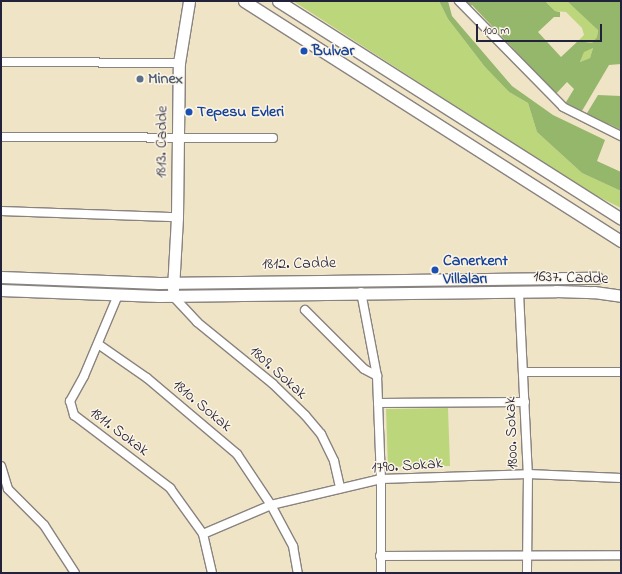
<!DOCTYPE html>
<meta charset="utf-8">
<style>
body{margin:0}
#map{position:relative;width:622px;height:574px;overflow:hidden;background:#f0e4c6;font-family:"Indie Flower",sans-serif}
div>[style]{position:absolute}
.green>*{inset:0;background:#bcd67b}
.forest>*{inset:0;background:#95b76b}
.roads{filter:drop-shadow(1px 0 #898380) drop-shadow(-1px 0 #898380) drop-shadow(0 1px #898380) drop-shadow(0 -1px #898380)}
.street>*{height:8px;margin:-4px;padding:0 4px;transform-origin:4px;border-radius:4px;background:#fff}
.secondary>*{height:11px;margin:-5.5px;padding:0 5.5px;transform-origin:5.5px;border-radius:5.5px;background:#fff}
.dots>*{width:11px;height:11px;translate:-50% -50%;box-sizing:border-box;border:2px solid #fcf5e5;border-radius:50%}
span{translate:-50% -50%;white-space:nowrap;text-align:center;line-height:1.15;-webkit-text-stroke:3px #fcf5e5;paint-order:stroke}
.transit-label{font-size:16px;color:#164399;font-weight:700}
.left{translate:0 -50%;text-align:left}
.service-label{font-size:16px;color:#4e5e75;font-weight:700}
.street-label{font-size:16px;color:#22223b}
.frame{position:absolute;inset:0;border:2px solid #22223b;pointer-events:none}
.scale{position:absolute;left:476px;top:24px;width:126px;height:18px;box-sizing:border-box;border:2px solid #22223b;border-top:0;padding-left:5px;font-size:12px;line-height:14px;white-space:nowrap;color:#22223b;-webkit-text-stroke:3px #fcf5e5;paint-order:stroke}
</style>
<div id="map">
<div class="green">
<i style="clip-path:polygon(293px 1px,439px 1px,448px 19px,485px 67px,509px 92px,528px 103px,537px 132px,582px 173px,621px 191px,621px 208px,587px 191px)"></i>
<i style="clip-path:polygon(545px 1px,567px 1px,596px 26px,598px 29px,597px 37px,592px 43px,578px 41px,584px 35px,582px 28px,566px 12px,555px 11px)"></i>
<i style="clip-path:polygon(593px 48px,590px 58px,580px 62px,584px 51px)"></i>
<i style="clip-path:polygon(448px 408px,450px 466px,388px 467px,386px 409px)"></i>
</div>
<div class="forest">
<i style="clip-path:polygon(439px 1px,448px 1px,452px 16px,512px 86px,553px 115px,605px 140px,597px 161px,621px 172px,621px 191px,582px 173px,537px 132px,528px 103px,509px 92px,485px 67px,448px 19px)"></i>
<i style="clip-path:polygon(evenodd,459px 1px,545px 1px,555px 11px,560px 12px,560px 17px,554px 17px,538px 32px,561px 57px,578px 41px,592px 43px,597px 37px,598px 30px,567px 1px,621px 1px,621px 64px,609px 65px,579px 116px,563px 107px,574px 89px,567px 82px,553px 97px,520px 64px,524px 60px,472px 5px,467px 9px,459px 1px,593px 48px,590px 58px,580px 62px,584px 52px,593px 48px)"></i>
<i style="clip-path:polygon(598px 95px,621px 96px,621px 130px,609px 124px,606px 129px,584px 118px)"></i>
</div>
<div class="roads">
<div class="street">
<i style="left:459px;top:1px;width:148px;rotate:45.5deg"></i>
<i style="left:563px;top:107px;width:65px;rotate:26.6deg"></i>
<i style="left:1px;top:62px;width:178px;rotate:0.3deg"></i>
<i style="left:1px;top:137px;width:272px;rotate:0.2deg"></i>
<i style="left:1px;top:211px;width:176px;rotate:2deg"></i>
<i style="left:361px;top:292px;width:86px;rotate:79.2deg"></i>
<i style="left:377px;top:376px;width:103px;rotate:87.8deg"></i>
<i style="left:381px;top:479px;width:94px;rotate:90deg"></i>
<i style="left:519px;top:293px;width:181px;rotate:87.2deg"></i>
<i style="left:528px;top:474px;width:99px;rotate:90.6deg"></i>
<i style="left:118px;top:295px;width:88px;rotate:112.8deg"></i>
<i style="left:84px;top:376px;width:29px;rotate:119deg"></i>
<i style="left:70px;top:401px;width:15px;rotate:74deg"></i>
<i style="left:74px;top:415px;width:121px;rotate:37.2deg"></i>
<i style="left:170px;top:488px;width:57px;rotate:54.3deg"></i>
<i style="left:203px;top:534px;width:40px;rotate:77deg"></i>
<i style="left:172px;top:295px;width:37px;rotate:47deg"></i>
<i style="left:197px;top:322px;width:98px;rotate:39.2deg"></i>
<i style="left:273px;top:384px;width:45px;rotate:44.1deg"></i>
<i style="left:305px;top:415px;width:25px;rotate:50deg"></i>
<i style="left:321px;top:434px;width:30px;rotate:64deg"></i>
<i style="left:334px;top:461px;width:28px;rotate:77deg"></i>
<i style="left:305px;top:310px;width:83px;rotate:45deg"></i>
<i style="left:364px;top:369px;width:15px;rotate:28deg"></i>
<i style="left:98px;top:344px;width:60px;rotate:34.8deg"></i>
<i style="left:147px;top:378px;width:118px;rotate:40.2deg"></i>
<i style="left:237px;top:454px;width:61px;rotate:56.3deg"></i>
<i style="left:271px;top:505px;width:47px;rotate:61.8deg"></i>
<i style="left:293px;top:546px;width:27px;rotate:80deg"></i>
<i style="left:524px;top:372px;width:97px"></i>
<i style="left:378px;top:403px;width:147px;rotate:-0.4deg"></i>
<i style="left:1px;top:466px;width:24px;rotate:73deg"></i>
<i style="left:8px;top:489px;width:51px;rotate:45deg"></i>
<i style="left:44px;top:525px;width:57px;rotate:57.1deg"></i>
<i style="left:203px;top:534px;width:74px;rotate:-23.1deg"></i>
<i style="left:271px;top:505px;width:113px;rotate:-13.3deg"></i>
<i style="left:381px;top:479px;width:147px;rotate:-1.9deg"></i>
<i style="left:528px;top:474px;width:93px;rotate:2.5deg"></i>
<i style="left:380px;top:556px;width:241px;rotate:-0.2deg"></i>
</div>
<div class="secondary">
<i style="left:244px;top:1px;width:447px;rotate:32.5deg"></i>
<i style="left:278px;top:1px;width:406px;rotate:32.4deg"></i>
<i style="left:1px;top:277px;width:158px;rotate:2.2deg"></i>
<i style="left:159px;top:283px;width:438px;rotate:-0.7deg"></i>
<i style="left:173px;top:289px;width:72px;rotate:-86.8deg"></i>
<i style="left:177px;top:217px;width:154px;rotate:-89.3deg"></i>
<i style="left:179px;top:63px;width:63px;rotate:-80.8deg"></i>
<i style="left:1px;top:290px;width:158px;rotate:2.2deg"></i>
<i style="left:159px;top:296px;width:397px;rotate:-0.7deg"></i>
<i style="left:556px;top:291px;width:38px;rotate:2deg"></i>
<i style="left:594px;top:292px;width:27px;rotate:8deg"></i>
</div>
</div>
<div class="dots">
<i style="left:304px;top:51px;background:#1a4fb4"></i>
<i style="left:140px;top:79px;background:#5c6f8a"></i>
<i style="left:189px;top:112px;background:#1a4fb4"></i>
<i style="left:435px;top:270px;background:#1a4fb4"></i>
</div>
<div class="transit-label">
<span class="left" style="left:312px;top:51px">Bulvar</span>
<span class="left" style="left:197px;top:112px">Tepesu Evleri</span>
<span class="left" style="left:443px;top:270px">Canerkent<br>Villaları</span>
</div>
<div class="service-label">
<span class="left" style="left:148px;top:79px">Minex</span>
</div>
<div class="street-label">
<span style="left:162px;top:142px;rotate:-89deg">1813. Cadde</span>
<span style="left:299px;top:264px;rotate:-1deg">1812. Cadde</span>
<span style="left:571px;top:278px;rotate:2deg">1637. Cadde</span>
<span style="left:278px;top:373px;rotate:42deg">1809. Sokak</span>
<span style="left:202px;top:406px;rotate:40deg">1810. Sokak</span>
<span style="left:119px;top:432px;rotate:37deg">1811. Sokak</span>
<span style="left:512px;top:433px;rotate:-92deg">1800. Sokak</span>
<span style="left:407px;top:466px;rotate:-4deg">1790. Sokak</span>
</div>
<div class="frame"></div>
<div class="scale">100 m</div>
</div>
